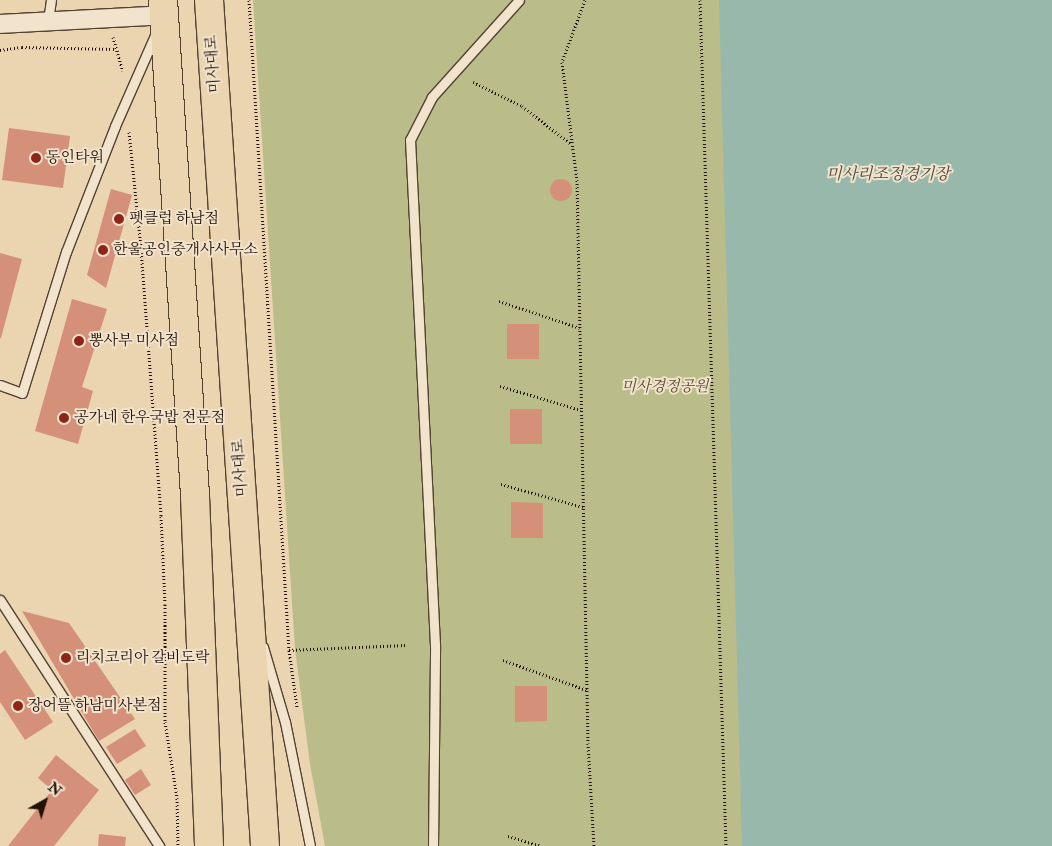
<!DOCTYPE html>
<meta charset="utf-8">
<style>
body{margin:0}
#map{position:relative;width:1052px;height:846px;overflow:hidden;background:#ebd4b0;font-family:"IM FELL Double Pica","Noto Serif KR",serif}
div>[style]{position:absolute}
.green>*{inset:0;background:#babc89}
.water>*{inset:0;background:#98b8ab}
.building>*{inset:0;background:#d49079}
.round{border-radius:50%}
.path>*{height:3px;margin-top:-1.5px;transform-origin:0;background:repeating-linear-gradient(90deg,#221107 0 1px,transparent 0 3.5px)}
.roads{filter:drop-shadow(1px 0 #544231) drop-shadow(-1px 0 #544231) drop-shadow(0 1px #544231) drop-shadow(0 -1px #544231)}
.service>*{height:9px;margin:-4.5px;padding:0 4.5px;transform-origin:4.5px;border-radius:4.5px;background:#f2e3cc}
.minor>*{height:18px;margin:-9px;padding:0 9px;transform-origin:9px;border-radius:9px;background:#f2e3cc}
.primary>*{height:28px;margin:-14px;padding:0 14px;transform-origin:14px;border-radius:14px;background:#ebd4b0}
.dots>*{width:14px;height:14px;translate:-50% -50%;box-sizing:border-box;border:2px solid #f2e3cc;border-radius:50%}
span{translate:-50% -50%;white-space:nowrap;text-align:center;line-height:1.15;-webkit-text-stroke:4px #f2e3cc;paint-order:stroke}
.street-label{font-size:15px;color:#221107}
.poi-label{font-size:15px;color:#221107}
.left{translate:0 -50%;text-align:left}
.park-label{font-size:15px;color:#574d34;font-style:italic}
.water-label{font-size:16px;color:#4b4b40;font-style:italic}
.north{position:absolute;left:20px;top:776px;width:50px;height:50px;-webkit-text-stroke:4px #f2e3cc;paint-order:stroke;rotate:39deg;font-size:14px;font-weight:700;line-height:20px;text-align:center;color:#221107}
.north::after{content:'';display:block;margin:auto;width:18px;height:22px;background:#221107;clip-path:polygon(50% 0,100% 100%,50% 72%,0 100%)}
</style>
<div id="map">
<div class="green">
<i style="clip-path:polygon(253px 0,1052px 0,1052px 846px,325px 846px,310px 764px,295px 649px)"></i>
</div>
<div class="water">
<i style="clip-path:polygon(719px 0,1052px 0,1052px 846px,742px 846px)"></i>
</div>
<div class="building">
<i style="clip-path:polygon(9px 128px,70px 136px,63px 188px,2px 180px)"></i>
<i class="round" style="left:550px;top:179px;width:22px;height:22px"></i>
<i style="clip-path:polygon(111px 189px,132px 195px,106px 288px,87px 275px)"></i>
<i style="clip-path:polygon(0 253px,22px 259px,1px 338px,0 338px)"></i>
<i style="clip-path:polygon(72px 299px,107px 309px,82px 387px,93px 391px,78px 444px,35px 431px)"></i>
<i style="clip-path:polygon(507px 324px,539px 324px,539px 359px,507px 359px)"></i>
<i style="clip-path:polygon(510px 409px,542px 409px,542px 444px,510px 444px)"></i>
<i style="clip-path:polygon(511px 502px,543px 503px,543px 538px,511px 538px)"></i>
<i style="clip-path:polygon(22px 611px,69px 623px,135px 719px,99px 741px)"></i>
<i style="clip-path:polygon(5px 650px,53px 722px,25px 740px,0 702px,0 654px)"></i>
<i style="clip-path:polygon(515px 686px,547px 686px,547px 721px,515px 722px)"></i>
<i style="clip-path:polygon(135px 729px,146px 746px,117px 764px,106px 747px)"></i>
<i style="clip-path:polygon(56px 755px,99px 790px,54px 846px,8px 846px,52px 790px,38px 778px)"></i>
<i style="clip-path:polygon(141px 769px,151px 785px,135px 795px,125px 780px)"></i>
<i style="clip-path:polygon(99px 834px,126px 837px,125px 846px,98px 846px)"></i>
</div>
<div class="path">
<i style="left:249px;top:0;width:651px;rotate:86.48deg"></i>
<i style="left:289px;top:650px;width:58px;rotate:82deg"></i>
<i style="left:585px;top:0;width:66px;rotate:110.4deg"></i>
<i style="left:562px;top:62px;width:119px;rotate:82.8deg"></i>
<i style="left:577px;top:180px;width:563px;rotate:88.88deg"></i>
<i style="left:588px;top:743px;width:103px;rotate:86.7deg"></i>
<i style="left:700px;top:0;width:846px;rotate:88.24deg"></i>
<i style="left:113px;top:37px;width:35px;rotate:74deg"></i>
<i style="left:0;top:50px;width:22px;rotate:-8deg"></i>
<i style="left:22px;top:47px;width:94px;rotate:1.2deg"></i>
<i style="left:473px;top:82px;width:55px;rotate:26.1deg"></i>
<i style="left:522px;top:106px;width:62px;rotate:37.8deg"></i>
<i style="left:129px;top:132px;width:118px;rotate:84.1deg"></i>
<i style="left:141px;top:249px;width:268px;rotate:85.7deg"></i>
<i style="left:161px;top:516px;width:88px;rotate:87.4deg"></i>
<i style="left:165px;top:604px;width:118px;rotate:90deg"></i>
<i style="left:165px;top:722px;width:77px;rotate:81deg"></i>
<i style="left:177px;top:798px;width:48px;rotate:88.8deg"></i>
<i style="left:499px;top:301px;width:85px;rotate:18.4deg"></i>
<i style="left:500px;top:386px;width:84px;rotate:16.5deg"></i>
<i style="left:501px;top:484px;width:85px;rotate:15.7deg"></i>
<i style="left:289px;top:650px;width:117px;rotate:-2.4deg"></i>
<i style="left:503px;top:660px;width:89px;rotate:19.7deg"></i>
<i style="left:508px;top:836px;width:34px;rotate:17deg"></i>
</div>
<div class="roads">
<div class="service">
<i style="left:48px;top:21px;width:21px;rotate:-82deg"></i>
<i style="left:0;top:385px;width:23px;rotate:20deg"></i>
<i style="left:22px;top:393px;width:148px;rotate:-72.7deg"></i>
<i style="left:66px;top:252px;width:135px;rotate:-68.7deg"></i>
<i style="left:115px;top:126px;width:102px;rotate:-66.2deg"></i>
<i style="left:0;top:600px;width:293px;rotate:57.1deg"></i>
<i style="left:263px;top:647px;width:78px;rotate:73.7deg"></i>
<i style="left:285px;top:722px;width:126px;rotate:78.6deg"></i>
<i style="left:433px;top:846px;width:201px;rotate:-89.4deg"></i>
<i style="left:435px;top:645px;width:506px;rotate:-92.83deg"></i>
<i style="left:410px;top:140px;width:48px;rotate:-62.9deg"></i>
<i style="left:432px;top:97px;width:130px;rotate:-48.1deg"></i>
</div>
<div class="minor">
<i style="left:0;top:24px;width:164px;rotate:-3.1deg"></i>
</div>
<div class="primary">
<i style="left:163px;top:0;width:497px;rotate:86.3deg"></i>
<i style="left:195px;top:496px;width:350px;rotate:87.7deg"></i>
<i style="left:209px;top:0;width:848px;rotate:86.21deg"></i>
</div>
</div>
<div class="dots">
<i style="left:36px;top:158px;background:#8f2418"></i>
<i style="left:119px;top:219px;background:#8f2418"></i>
<i style="left:103px;top:250px;background:#8f2418"></i>
<i style="left:79px;top:341px;background:#8f2418"></i>
<i style="left:64px;top:418px;background:#8f2418"></i>
<i style="left:66px;top:658px;background:#8f2418"></i>
<i style="left:18px;top:706px;background:#8f2418"></i>
</div>
<div class="street-label">
<span style="left:213px;top:64px;rotate:-94deg">미사대로</span>
<span style="left:240px;top:468px;rotate:-94deg">미사대로</span>
</div>
<div class="poi-label">
<span class="left" style="left:46px;top:158px">동인타워</span>
<span class="left" style="left:129px;top:219px">펫클럽 하남점</span>
<span class="left" style="left:113px;top:250px">한울공인중개사사무소</span>
<span class="left" style="left:89px;top:341px">뽕사부 미사점</span>
<span class="left" style="left:74px;top:418px">공가네 한우국밥 전문점</span>
<span class="left" style="left:76px;top:658px">리치코리아 갈비도락</span>
<span class="left" style="left:28px;top:706px">장어뜰 하남미사본점</span>
</div>
<div class="park-label">
<span style="left:665px;top:387px">미사경정공원</span>
</div>
<div class="water-label">
<span style="left:888px;top:174px">미사리조정경기장</span>
</div>
<div class="north">N</div>
</div>
